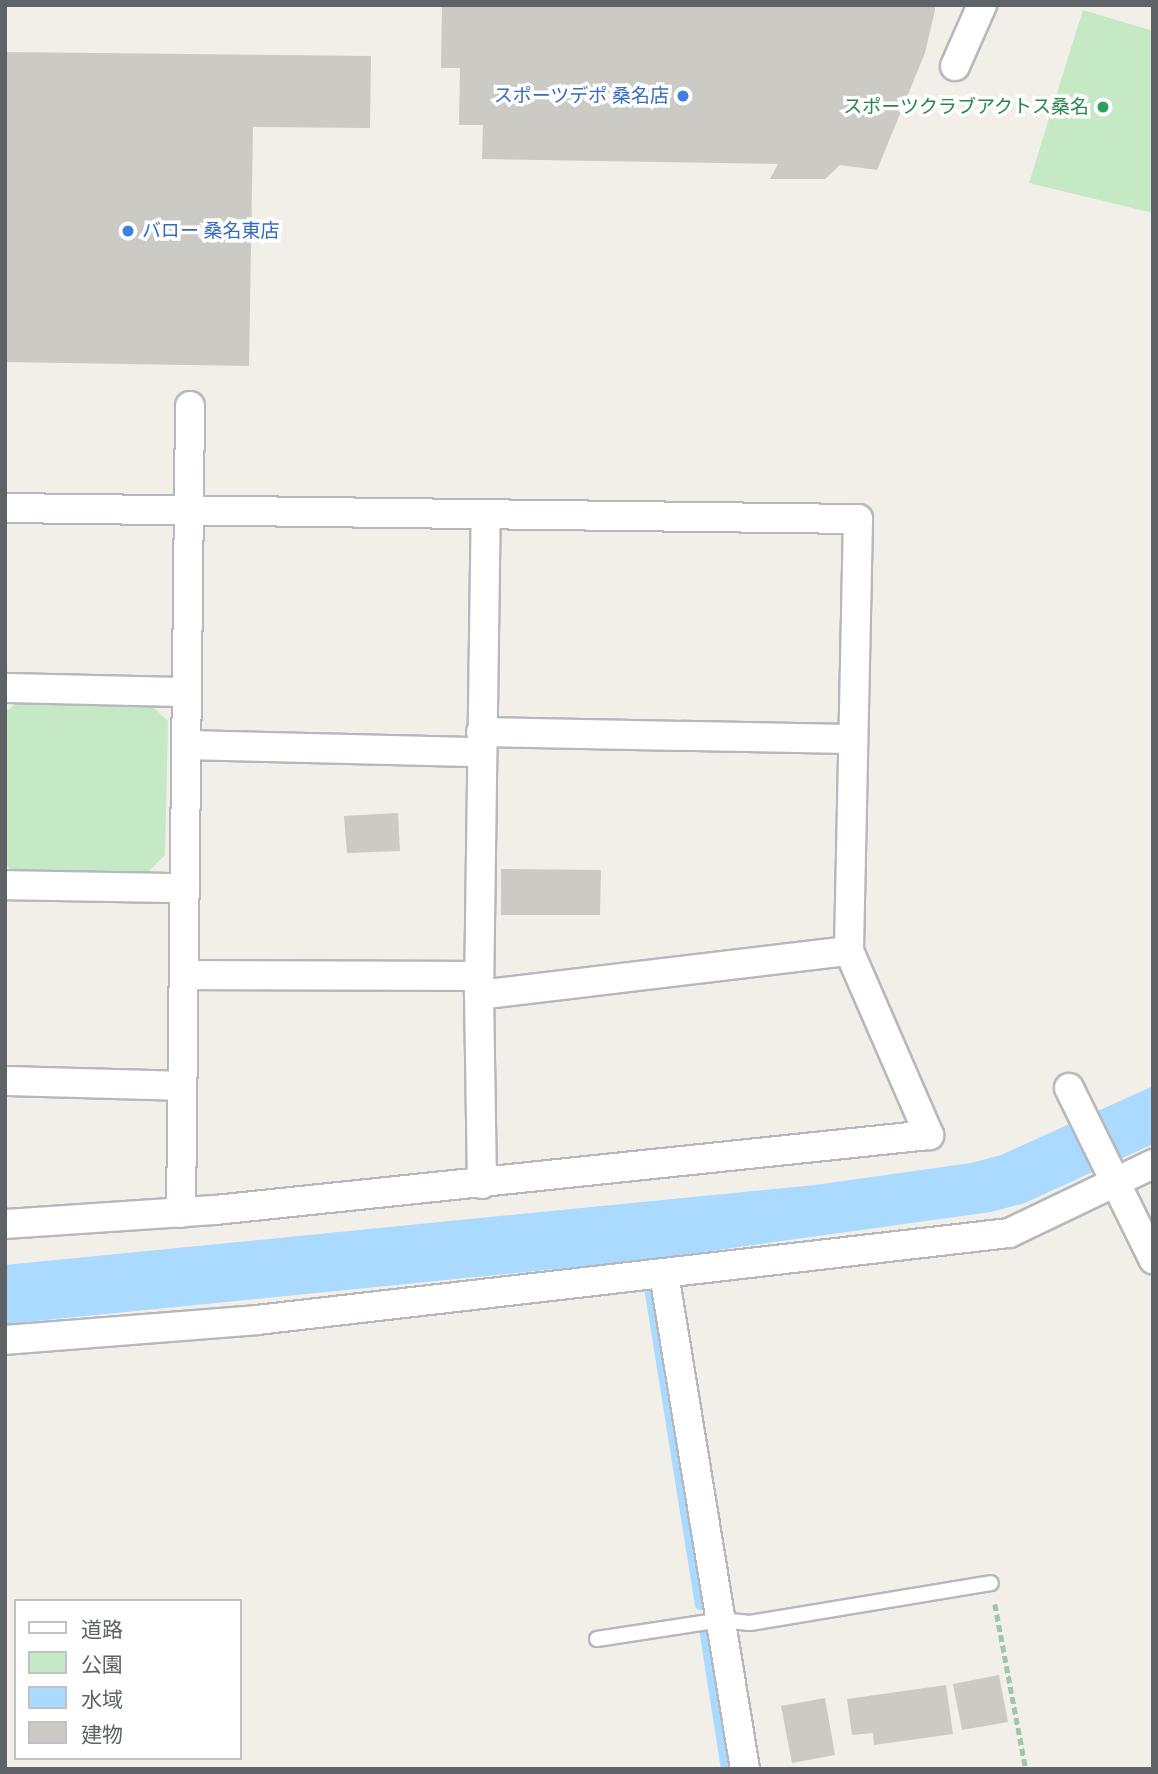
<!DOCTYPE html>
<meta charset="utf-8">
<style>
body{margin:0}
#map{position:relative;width:1158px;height:1774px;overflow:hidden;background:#f1efe8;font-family:"Public Sans","Noto Sans JP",sans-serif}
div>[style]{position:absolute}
.green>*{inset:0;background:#c5e8c5}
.water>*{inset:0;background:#aadaff}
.stream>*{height:10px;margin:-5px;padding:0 5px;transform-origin:5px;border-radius:5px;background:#aadaff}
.building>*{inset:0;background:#cccac5}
.path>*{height:4.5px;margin-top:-2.25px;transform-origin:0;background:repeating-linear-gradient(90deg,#9cc7a9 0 7px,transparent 0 10.5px)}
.roads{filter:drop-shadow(2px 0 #b5b8bc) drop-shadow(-2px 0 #b5b8bc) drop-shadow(0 2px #b5b8bc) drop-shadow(0 -2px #b5b8bc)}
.lane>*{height:14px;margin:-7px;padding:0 7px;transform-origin:7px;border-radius:7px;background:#fff}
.street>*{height:28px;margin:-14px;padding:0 14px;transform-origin:14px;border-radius:14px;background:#fff}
.dots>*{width:19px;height:19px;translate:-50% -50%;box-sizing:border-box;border:4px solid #fff;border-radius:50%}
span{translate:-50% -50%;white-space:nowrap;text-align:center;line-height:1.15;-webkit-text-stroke:7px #fff;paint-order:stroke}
.shop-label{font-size:19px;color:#366cbe}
.right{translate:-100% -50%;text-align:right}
.left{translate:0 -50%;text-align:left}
.leisure-label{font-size:19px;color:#27864d}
.frame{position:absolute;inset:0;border:7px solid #5f6368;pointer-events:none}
.legend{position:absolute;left:14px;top:1599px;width:228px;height:161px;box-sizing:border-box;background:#fff;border:2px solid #bfc1c3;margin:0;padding:9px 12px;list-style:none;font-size:21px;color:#5f6368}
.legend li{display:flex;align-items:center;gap:14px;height:35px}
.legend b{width:35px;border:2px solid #bfc1c3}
</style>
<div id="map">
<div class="green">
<i style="clip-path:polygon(1083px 10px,1153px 31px,1153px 213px,1029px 183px)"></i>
<i style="clip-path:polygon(15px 704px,152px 706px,168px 721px,165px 855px,148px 872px,10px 869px,5px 864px,5px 713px)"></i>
</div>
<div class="water">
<i style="clip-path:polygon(1153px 1086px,1153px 1144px,1025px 1203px,991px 1212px,646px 1260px,5px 1324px,5px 1265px,815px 1185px,971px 1163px,1001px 1155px)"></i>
</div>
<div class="stream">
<i style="left:649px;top:1287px;width:322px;rotate:80.9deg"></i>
<i style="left:704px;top:1629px;width:142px;rotate:81.1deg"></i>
</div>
<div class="building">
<i style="clip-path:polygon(442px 5px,935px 5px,935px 10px,925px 53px,877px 170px,840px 165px,825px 179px,770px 179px,778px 164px,482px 159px,483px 125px,459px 125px,460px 68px,441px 68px)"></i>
<i style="clip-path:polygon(5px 52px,371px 56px,370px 128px,253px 127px,249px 366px,5px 362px)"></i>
<i style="clip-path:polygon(398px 813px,400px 851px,347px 853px,344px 816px)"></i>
<i style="clip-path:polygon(501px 869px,601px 870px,600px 915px,501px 915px)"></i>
<i style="clip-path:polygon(999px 1675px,1008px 1722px,962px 1730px,953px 1684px)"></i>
<i style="clip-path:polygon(946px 1685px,953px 1734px,874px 1745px,873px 1733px,852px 1735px,847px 1699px)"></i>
<i style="clip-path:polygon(825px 1698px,835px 1755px,792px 1763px,781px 1706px)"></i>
</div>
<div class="path">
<i style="left:995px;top:1604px;width:168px;rotate:79.4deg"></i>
</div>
<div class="roads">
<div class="lane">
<i style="left:597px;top:1639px;width:125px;rotate:-8.7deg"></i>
<i style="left:721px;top:1620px;width:29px;rotate:6deg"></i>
<i style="left:750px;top:1623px;width:244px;rotate:-9.4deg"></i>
</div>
<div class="street">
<i style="left:955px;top:66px;width:67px;rotate:-66.1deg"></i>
<i style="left:5px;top:508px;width:853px;rotate:0.74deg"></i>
<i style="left:858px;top:519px;width:432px;rotate:91.2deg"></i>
<i style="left:849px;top:951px;width:201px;rotate:66.5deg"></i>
<i style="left:929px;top:1135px;width:718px;rotate:174deg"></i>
<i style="left:215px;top:1210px;width:210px;rotate:176.2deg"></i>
<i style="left:5px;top:688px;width:182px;rotate:1.3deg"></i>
<i style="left:481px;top:732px;width:369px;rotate:1.1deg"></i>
<i style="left:186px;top:745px;width:295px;rotate:1.4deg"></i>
<i style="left:5px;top:885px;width:180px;rotate:1deg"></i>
<i style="left:184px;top:975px;width:295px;rotate:0.2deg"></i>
<i style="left:479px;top:995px;width:373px;rotate:-6.8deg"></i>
<i style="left:5px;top:1081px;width:177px;rotate:1.6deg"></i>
<i style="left:1069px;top:1088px;width:191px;rotate:63.8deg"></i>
<i style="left:482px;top:1184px;width:189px;rotate:-90.9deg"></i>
<i style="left:479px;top:995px;width:481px;rotate:-89.2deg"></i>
<i style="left:181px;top:1213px;width:807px;rotate:-89.36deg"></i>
<i style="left:664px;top:1274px;width:502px;rotate:80.71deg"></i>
<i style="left:5px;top:1340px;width:253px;rotate:-4.5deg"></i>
<i style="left:257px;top:1320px;width:757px;rotate:-6.6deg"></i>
<i style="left:1009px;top:1233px;width:160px;rotate:-25.6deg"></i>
</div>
</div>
<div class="dots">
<i style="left:683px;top:96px;background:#3f7fe0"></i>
<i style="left:1103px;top:107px;background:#2e9e5b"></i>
<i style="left:128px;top:231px;background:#3f7fe0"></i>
</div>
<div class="shop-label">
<span class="right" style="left:669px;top:96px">スポーツデポ 桑名店</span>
<span class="left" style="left:142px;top:231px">バロー 桑名東店</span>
</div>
<div class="leisure-label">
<span class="right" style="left:1089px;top:107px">スポーツクラブアクトス桑名</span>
</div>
<div class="frame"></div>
<ul class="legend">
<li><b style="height:9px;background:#fff"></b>道路</li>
<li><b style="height:19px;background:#c5e8c5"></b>公園</li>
<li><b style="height:19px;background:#aadaff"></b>水域</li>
<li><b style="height:19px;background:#cccac5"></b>建物</li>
</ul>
</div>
